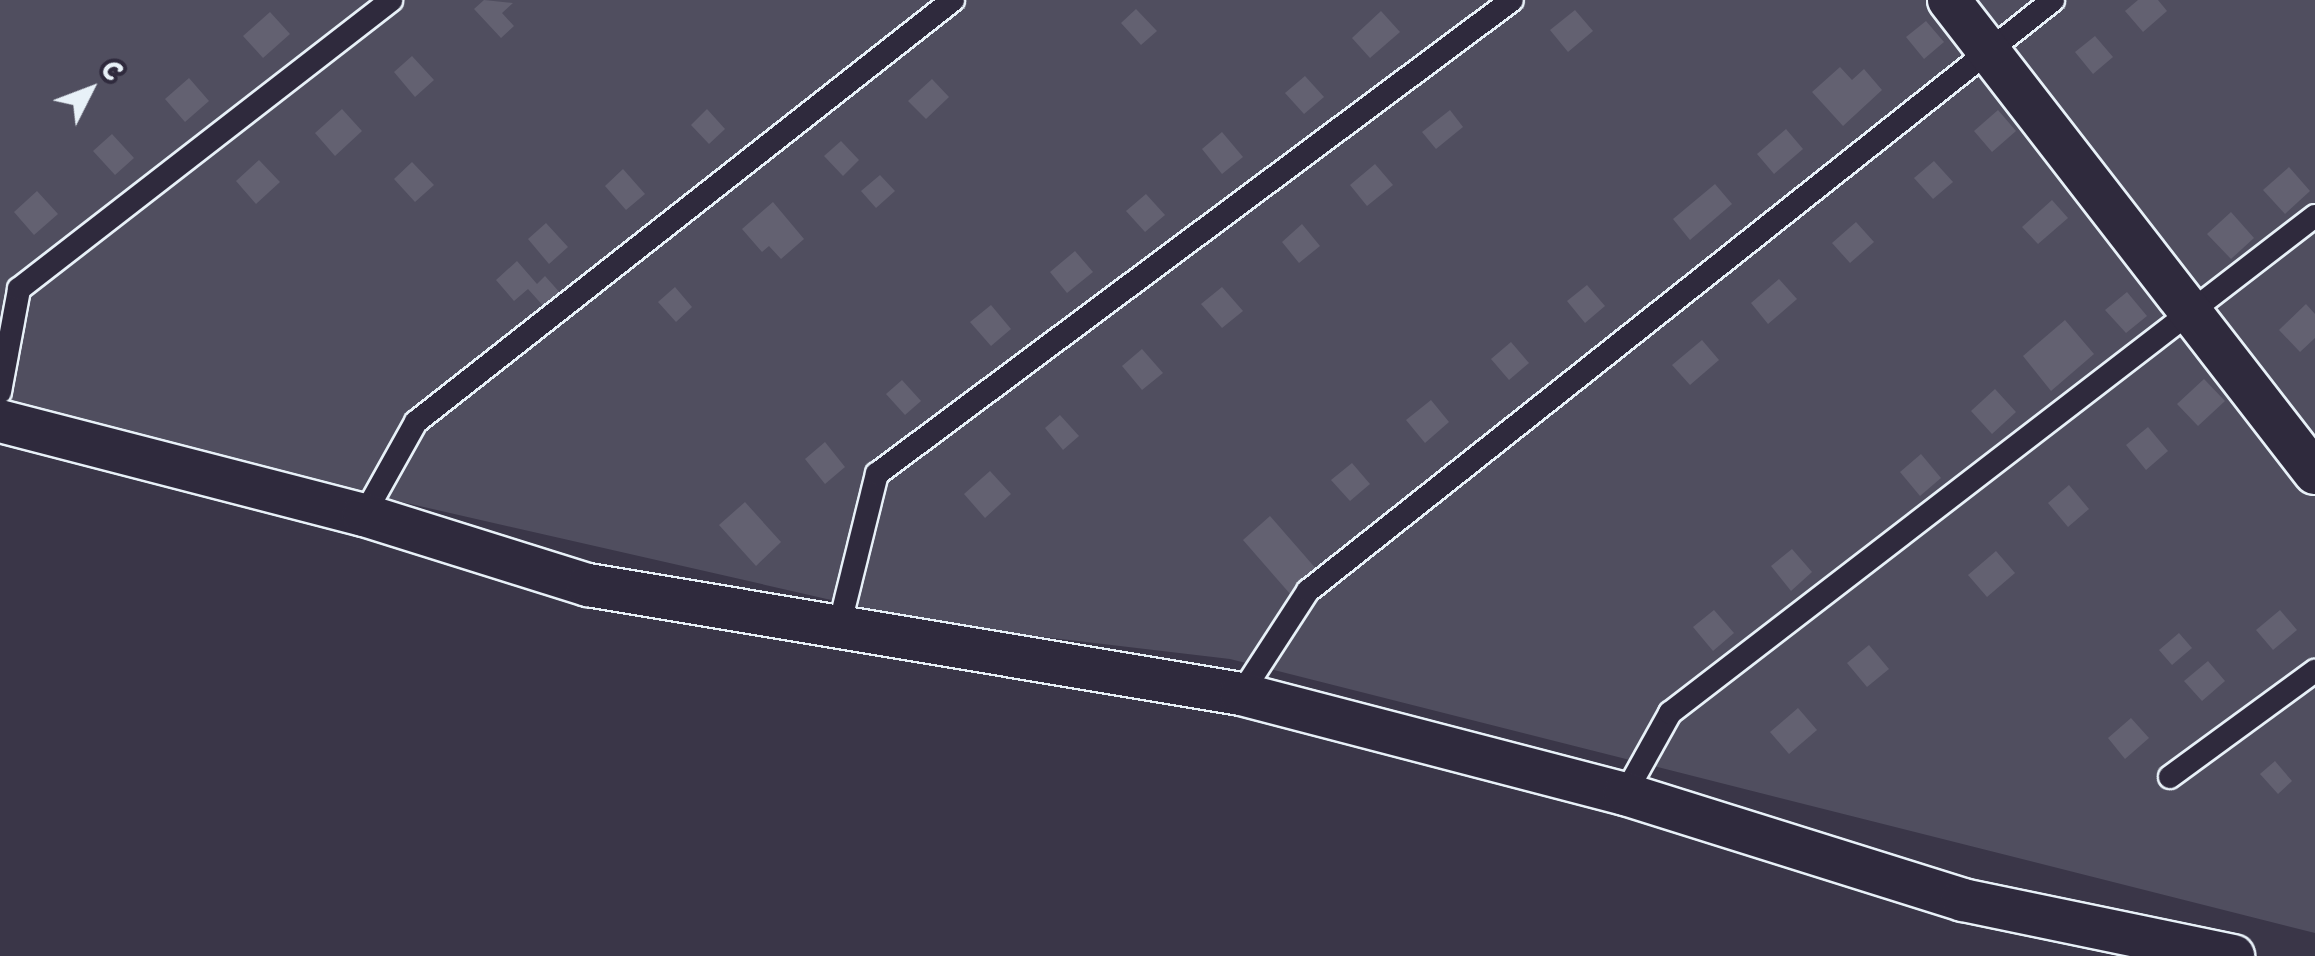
<!DOCTYPE html>
<meta charset="utf-8">
<style>
body{margin:0}
#map{position:relative;width:2315px;height:956px;overflow:hidden;background:#3a3648;font-family:"Shantell Sans",sans-serif}
div>[style]{position:absolute}
.green>*{inset:0;background:#504e5f}
.building>*{inset:0;background:#636171}
.roads{filter:drop-shadow(2px 0 #e8f1f8) drop-shadow(-2px 0 #e8f1f8) drop-shadow(0 2px #e8f1f8) drop-shadow(0 -2px #e8f1f8)}
.lane>*{height:22px;margin:-11px;padding:0 11px;transform-origin:11px;border-radius:11px;background:#2f2a3d}
.street>*{height:42px;margin:-21px;padding:0 21px;transform-origin:21px;border-radius:21px;background:#2f2a3d}
span{translate:-50% -50%;white-space:nowrap;text-align:center;line-height:1.15;-webkit-text-stroke:8px #2f2a3d;paint-order:stroke}
.north{position:absolute;left:40px;top:40px;width:100px;height:100px;-webkit-text-stroke:8px #2f2a3d;paint-order:stroke;rotate:48deg;font-size:28px;font-weight:700;line-height:40px;text-align:center;color:#e8f1f8}
.north::after{content:'';display:block;margin:auto;width:35px;height:45px;background:#e8f1f8;clip-path:polygon(50% 0,100% 100%,50% 72%,0 100%)}
</style>
<div id="map">
<div class="green">
<i style="clip-path:polygon(0 0,2315px 0,2315px 933px,1230px 659px,941px 625px,323px 484px,0 397px)"></i>
</div>
<div class="building">
<i style="clip-path:polygon(484px 0,513px 3px,502px 13px,514px 26px,501px 38px,474px 9px)"></i>
<i style="clip-path:polygon(2138px 0,2158px 0,2167px 11px,2143px 32px,2125px 11px)"></i>
<i style="clip-path:polygon(1136px 9px,1157px 31px,1141px 45px,1121px 23px)"></i>
<i style="clip-path:polygon(1575px 10px,1593px 31px,1568px 52px,1550px 30px)"></i>
<i style="clip-path:polygon(1381px 11px,1400px 32px,1370px 58px,1352px 38px)"></i>
<i style="clip-path:polygon(270px 12px,290px 34px,263px 58px,243px 36px)"></i>
<i style="clip-path:polygon(1926px 21px,1944px 42px,1924px 59px,1906px 37px)"></i>
<i style="clip-path:polygon(2095px 36px,2113px 57px,2093px 74px,2075px 52px)"></i>
<i style="clip-path:polygon(412px 56px,434px 80px,415px 97px,394px 72px)"></i>
<i style="clip-path:polygon(1840px 67px,1852px 80px,1864px 69px,1882px 90px,1843px 126px,1812px 92px)"></i>
<i style="clip-path:polygon(1305px 76px,1324px 97px,1304px 114px,1285px 93px)"></i>
<i style="clip-path:polygon(189px 78px,209px 101px,185px 122px,165px 99px)"></i>
<i style="clip-path:polygon(932px 79px,949px 97px,926px 119px,908px 101px)"></i>
<i style="clip-path:polygon(342px 109px,362px 131px,335px 156px,315px 133px)"></i>
<i style="clip-path:polygon(707px 109px,725px 129px,709px 144px,691px 125px)"></i>
<i style="clip-path:polygon(1450px 110px,1463px 127px,1436px 149px,1422px 132px)"></i>
<i style="clip-path:polygon(1998px 110px,2016px 131px,1992px 152px,1974px 131px)"></i>
<i style="clip-path:polygon(1786px 129px,1803px 149px,1774px 174px,1757px 154px)"></i>
<i style="clip-path:polygon(1222px 132px,1243px 157px,1222px 174px,1202px 149px)"></i>
<i style="clip-path:polygon(112px 134px,134px 158px,115px 175px,93px 151px)"></i>
<i style="clip-path:polygon(841px 141px,859px 160px,843px 176px,824px 156px)"></i>
<i style="clip-path:polygon(259px 160px,280px 182px,256px 204px,236px 181px)"></i>
<i style="clip-path:polygon(1934px 161px,1953px 182px,1933px 199px,1914px 178px)"></i>
<i style="clip-path:polygon(412px 162px,434px 185px,415px 202px,394px 179px)"></i>
<i style="clip-path:polygon(1375px 164px,1393px 185px,1367px 206px,1350px 185px)"></i>
<i style="clip-path:polygon(2289px 167px,2310px 191px,2285px 214px,2263px 190px)"></i>
<i style="clip-path:polygon(623px 169px,645px 194px,626px 210px,605px 186px)"></i>
<i style="clip-path:polygon(880px 175px,895px 191px,876px 208px,861px 191px)"></i>
<i style="clip-path:polygon(1715px 184px,1732px 204px,1690px 240px,1673px 219px)"></i>
<i style="clip-path:polygon(37px 191px,58px 214px,34px 235px,14px 212px)"></i>
<i style="clip-path:polygon(1146px 194px,1165px 215px,1145px 232px,1126px 211px)"></i>
<i style="clip-path:polygon(2052px 200px,2068px 218px,2038px 244px,2022px 227px)"></i>
<i style="clip-path:polygon(773px 202px,804px 239px,781px 259px,769px 246px,762px 252px,742px 229px)"></i>
<i style="clip-path:polygon(2231px 212px,2254px 238px,2231px 259px,2207px 234px)"></i>
<i style="clip-path:polygon(1856px 222px,1874px 242px,1850px 263px,1832px 243px)"></i>
<i style="clip-path:polygon(546px 223px,568px 247px,549px 264px,528px 239px)"></i>
<i style="clip-path:polygon(1302px 224px,1320px 246px,1299px 263px,1282px 242px)"></i>
<i style="clip-path:polygon(1075px 251px,1093px 272px,1067px 293px,1050px 272px)"></i>
<i style="clip-path:polygon(517px 261px,537px 284px,545px 276px,562px 295px,546px 309px,528px 289px,514px 301px,496px 280px)"></i>
<i style="clip-path:polygon(1779px 279px,1797px 299px,1768px 324px,1751px 303px)"></i>
<i style="clip-path:polygon(1587px 285px,1605px 306px,1585px 323px,1567px 301px)"></i>
<i style="clip-path:polygon(675px 287px,692px 307px,676px 322px,658px 302px)"></i>
<i style="clip-path:polygon(1222px 287px,1243px 311px,1222px 328px,1201px 304px)"></i>
<i style="clip-path:polygon(2127px 292px,2147px 316px,2126px 333px,2105px 310px)"></i>
<i style="clip-path:polygon(2306px 304px,2315px 314px,2315px 338px,2300px 352px,2279px 330px)"></i>
<i style="clip-path:polygon(991px 305px,1011px 329px,991px 346px,970px 322px)"></i>
<i style="clip-path:polygon(2065px 320px,2094px 354px,2051px 391px,2023px 356px)"></i>
<i style="clip-path:polygon(1702px 340px,1719px 360px,1690px 385px,1672px 365px)"></i>
<i style="clip-path:polygon(1511px 342px,1529px 363px,1509px 380px,1491px 359px)"></i>
<i style="clip-path:polygon(1142px 349px,1163px 373px,1142px 390px,1122px 366px)"></i>
<i style="clip-path:polygon(2204px 379px,2225px 401px,2198px 426px,2177px 404px)"></i>
<i style="clip-path:polygon(902px 380px,921px 401px,905px 415px,886px 394px)"></i>
<i style="clip-path:polygon(1995px 389px,2016px 412px,1992px 434px,1971px 411px)"></i>
<i style="clip-path:polygon(1431px 400px,1449px 422px,1425px 443px,1406px 420px)"></i>
<i style="clip-path:polygon(1060px 415px,1079px 436px,1063px 450px,1045px 428px)"></i>
<i style="clip-path:polygon(2148px 427px,2168px 451px,2146px 470px,2126px 445px)"></i>
<i style="clip-path:polygon(825px 442px,845px 467px,825px 484px,805px 459px)"></i>
<i style="clip-path:polygon(1921px 454px,1941px 478px,1920px 496px,1900px 472px)"></i>
<i style="clip-path:polygon(1352px 463px,1370px 484px,1350px 501px,1331px 480px)"></i>
<i style="clip-path:polygon(990px 471px,1011px 494px,985px 518px,964px 494px)"></i>
<i style="clip-path:polygon(2069px 485px,2089px 509px,2068px 527px,2048px 503px)"></i>
<i style="clip-path:polygon(745px 502px,781px 542px,756px 566px,719px 525px)"></i>
<i style="clip-path:polygon(1270px 516px,1318px 571px,1291px 595px,1243px 540px)"></i>
<i style="clip-path:polygon(1792px 549px,1812px 572px,1791px 591px,1771px 566px)"></i>
<i style="clip-path:polygon(1996px 551px,2015px 573px,1987px 597px,1968px 575px)"></i>
<i style="clip-path:polygon(1714px 610px,1734px 633px,1713px 651px,1693px 627px)"></i>
<i style="clip-path:polygon(2280px 610px,2297px 630px,2273px 650px,2256px 630px)"></i>
<i style="clip-path:polygon(2179px 633px,2192px 648px,2172px 665px,2159px 650px)"></i>
<i style="clip-path:polygon(1869px 645px,1889px 669px,1867px 687px,1847px 663px)"></i>
<i style="clip-path:polygon(2208px 661px,2225px 681px,2202px 701px,2184px 681px)"></i>
<i style="clip-path:polygon(1798px 708px,1817px 730px,1789px 754px,1770px 732px)"></i>
<i style="clip-path:polygon(2131px 718px,2149px 738px,2125px 759px,2108px 738px)"></i>
<i style="clip-path:polygon(2275px 761px,2292px 781px,2278px 794px,2260px 774px)"></i>
</div>
<div class="roads">
<div class="lane">
<i style="left:0;top:392px;width:105px;rotate:-79.5deg"></i>
<i style="left:19px;top:289px;width:471px;rotate:-37.8deg"></i>
<i style="left:364px;top:515px;width:107px;rotate:-60.8deg"></i>
<i style="left:416px;top:422px;width:683px;rotate:-38.16deg"></i>
<i style="left:840px;top:623px;width:154px;rotate:-76.1deg"></i>
<i style="left:877px;top:474px;width:792px;rotate:-36.74deg"></i>
<i style="left:1241px;top:694px;width:123px;rotate:-57deg"></i>
<i style="left:1308px;top:591px;width:951px;rotate:-38.42deg"></i>
<i style="left:2170px;top:777px;width:180px;rotate:-36.2deg"></i>
<i style="left:1625px;top:794px;width:93px;rotate:-60.9deg"></i>
<i style="left:1670px;top:713px;width:814px;rotate:-37.62deg"></i>
</div>
<div class="street">
<i style="left:1949px;top:0;width:598px;rotate:52.27deg"></i>
<i style="left:0;top:421px;width:376px;rotate:14.5deg"></i>
<i style="left:364px;top:515px;width:235px;rotate:17.4deg"></i>
<i style="left:588px;top:585px;width:662px;rotate:9.48deg"></i>
<i style="left:1241px;top:694px;width:397px;rotate:14.6deg"></i>
<i style="left:1625px;top:794px;width:354px;rotate:17.4deg"></i>
<i style="left:1963px;top:900px;width:276px;rotate:11.7deg"></i>
</div>
</div>
<div class="north">С</div>
</div>
